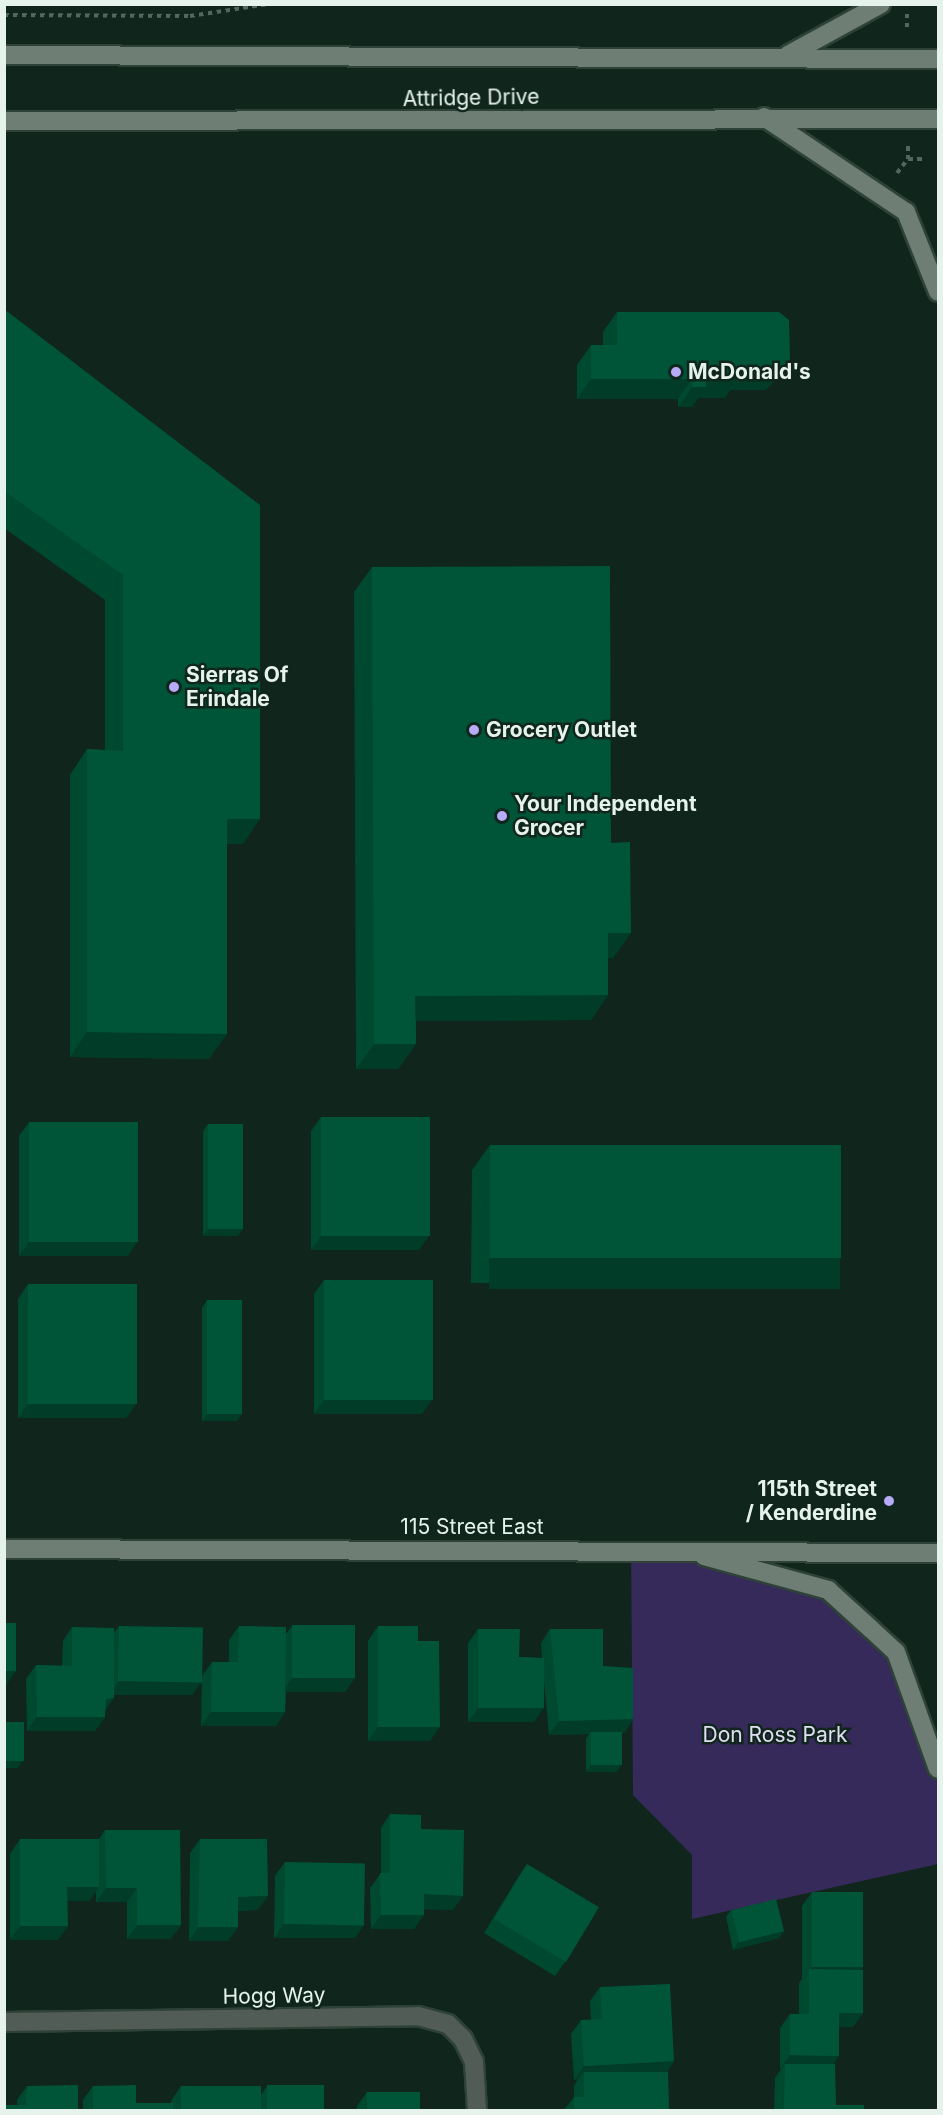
<!DOCTYPE html>
<html>
<head>
<meta charset="utf-8">
<style>
  body { margin:0 }
  #map { position:relative; width:943px; height:2115px; overflow:hidden; background:#10251b; font-family:Inter,sans-serif }
  div>[style] { position:absolute }
  [style*='--x'] { left:calc(var(--x)*1px); top:calc(var(--y)*1px); width:calc(var(--w)*1px); rotate:calc(var(--a)*1deg) }
  .green>* { inset:0; background:#352a5a }
  .path>* { height:4px; margin-top:-2px; transform-origin:0; background:repeating-linear-gradient(90deg,#54665d 0 4.5px,transparent 0 9px) }
  .roads { filter:drop-shadow(2px 0 #2e4238) drop-shadow(-2px 0 #2e4238) drop-shadow(0 2px #2e4238) drop-shadow(0 -2px #2e4238) }
  .street>* { height:18px; margin:-9px; padding:0 9px; transform-origin:9px; border-radius:9px; background:#525c56 }
  .secondary>* { height:18px; margin:-9px; padding:0 9px; transform-origin:9px; border-radius:9px; background:#6e7e75 }
  .wall>* { inset:0; background:#004931 }
  .shaded-wall>* { inset:0; background:#003c28; transform-origin:0 0 }
  .building>* { inset:0; background:#005539; transform-origin:0 0 }
  .dots>* { width:16px; height:16px; translate:-50% -50%; box-sizing:border-box; border:3px solid #10251b; border-radius:50% }
  span { translate:-50% -50%; white-space:nowrap; text-align:center; line-height:1.15; -webkit-text-stroke:5px #10251b; paint-order:stroke }
  .street-label { font-size:21px; color:#e6f3ed }
  .poi-label { font-size:21px; color:#e6f3ed; font-weight:700 }
  .left { translate:0 -50%; text-align:left }
  .right { translate:-100% -50%; text-align:right }
  .park-label { font-size:21px; color:#e0def2 }
  .frame { position:absolute; inset:0; border:6px solid #e6f3ed; pointer-events:none }
</style>
</head>
<body>
<div id="map">
  <div class="green">
    <div style="clip-path:polygon(631px 1549px,676px 1549px,828px 1590px,896px 1652px,938px 1769px,938px 1864px,692px 1919px,692px 1855px,633px 1795px)"></div>
  </div>
  <div class="path">
    <div style="--x:907;--y:14;--w:17;--a:90"></div>
    <div style="--x:4;--y:15;--w:186;--a:0.3"></div>
    <div style="--x:190;--y:16;--w:79;--a:-8.7"></div>
    <div style="--x:908;--y:146;--w:13;--a:90"></div>
    <div style="--x:908;--y:159;--w:16;--a:0"></div>
    <div style="--x:897;--y:173;--w:18;--a:-52"></div>
  </div>
  <div class="roads">
    <div class="street">
      <div style="--x:4;--y:2022;--w:414;--a:-0.8"></div>
      <div style="--x:418;--y:2016;--w:31;--a:15"></div>
      <div style="--x:448;--y:2024;--w:21;--a:45"></div>
      <div style="--x:463;--y:2039;--w:25;--a:64"></div>
      <div style="--x:474;--y:2062;--w:48;--a:86.4"></div>
    </div>
    <div class="secondary">
      <div style="--x:4;--y:55;--w:934;--a:0.25"></div>
      <div style="--x:788;--y:55;--w:106;--a:-28.7"></div>
      <div style="--x:764;--y:117;--w:171;--a:33.8"></div>
      <div style="--x:906;--y:212;--w:86;--a:68.2"></div>
      <div style="--x:4;--y:121;--w:934;--a:-0.12"></div>
      <div style="--x:4;--y:1549;--w:934;--a:0.25"></div>
      <div style="--x:704;--y:1556;--w:129;--a:15.3"></div>
      <div style="--x:828;--y:1590;--w:58;--a:42.2"></div>
      <div style="--x:871;--y:1629;--w:34;--a:43"></div>
      <div style="--x:896;--y:1652;--w:124;--a:70.3"></div>
    </div>
  </div>
  <div class="wall">
    <div style="clip-path:polygon(4px 309px,243px 844px,227px 844px,209px 1059px,70px 1057px,70px 775px,87px 749px,105px 750px,105px 600px,4px 528px)"></div>
    <div style="clip-path:polygon(617px 312px,776px 380px,765px 390px,730px 390px,725px 398px,698px 398px,692px 407px,678px 407px,678px 399px,577px 399px,577px 365px,591px 345px,603px 345px,603px 332px)"></div>
    <div style="clip-path:polygon(372px 567px,611px 843px,631px 933px,613px 958px,608px 958px,608px 995px,591px 1020px,416px 1021px,416px 1044px,398px 1069px,356px 1069px,354px 592px)"></div>
    <div style="clip-path:polygon(321px 1117px,419px 1250px,311px 1250px,311px 1131px)"></div>
    <div style="clip-path:polygon(29px 1122px,137px 1242px,128px 1256px,19px 1256px,19px 1136px)"></div>
    <div style="clip-path:polygon(208px 1124px,238px 1236px,203px 1236px,203px 1131px)"></div>
    <div style="clip-path:polygon(490px 1145px,823px 1285px,471px 1283px,472px 1170px)"></div>
    <div style="clip-path:polygon(324px 1280px,422px 1414px,314px 1414px,314px 1294px)"></div>
    <div style="clip-path:polygon(28px 1284px,136px 1404px,126px 1418px,18px 1418px,18px 1299px)"></div>
    <div style="clip-path:polygon(207px 1300px,237px 1421px,202px 1421px,202px 1308px)"></div>
    <div style="clip-path:polygon(119px 1626px,202px 1681px,192px 1695px,114px 1695px,105px 1711px,105px 1717px,95px 1731px,27px 1731px,26px 1679px,36px 1665px,62px 1666px,63px 1641px,72px 1627px,114px 1633px)"></div>
    <div style="clip-path:polygon(239px 1626px,286px 1634px,292px 1626px,355px 1678px,345px 1692px,286px 1692px,285px 1712px,276px 1726px,201px 1726px,202px 1676px,212px 1662px,229px 1662px,229px 1640px)"></div>
    <div style="clip-path:polygon(378px 1626px,418px 1641px,430px 1741px,368px 1741px,368px 1641px)"></div>
    <div style="clip-path:polygon(478px 1629px,519px 1657px,542px 1658px,541px 1643px,550px 1629px,603px 1666px,633px 1719px,624px 1733px,622px 1733px,621px 1765px,616px 1772px,586px 1772px,586px 1739px,589px 1734px,549px 1735px,544px 1681px,534px 1722px,468px 1722px,468px 1643px)"></div>
    <div style="clip-path:polygon(390px 1814px,453px 1910px,424px 1909px,414px 1929px,371px 1929px,370px 1888px,381px 1873px,381px 1828px)"></div>
    <div style="clip-path:polygon(105px 1830px,171px 1939px,127px 1939px,127px 1902px,96px 1902px,96px 1891px,89px 1901px,67px 1901px,58px 1940px,10px 1940px,10px 1854px,20px 1839px,99px 1839px)"></div>
    <div style="clip-path:polygon(200px 1839px,258px 1910px,238px 1911px,238px 1927px,228px 1941px,189px 1941px,190px 1853px)"></div>
    <div style="clip-path:polygon(285px 1862px,355px 1938px,274px 1938px,275px 1876px)"></div>
    <div style="clip-path:polygon(527px 1864px,565px 1962px,555px 1976px,484px 1933px,517px 1879px)"></div>
    <div style="clip-path:polygon(812px 1892px,863px 1967px,861px 1970px,863px 2013px,853px 2027px,839px 2027px,839px 2056px,833px 2064px,836px 2105px,864px 2110px,774px 2110px,775px 2078px,781px 2069px,780px 2069px,780px 2028px,790px 2014px,799px 2014px,799px 1983px,802px 1979px,802px 1906px)"></div>
    <div style="clip-path:polygon(731px 1910px,784px 1931px,779px 1938px,733px 1950px,726px 1917px)"></div>
    <div style="clip-path:polygon(600px 1987px,674px 2061px,667px 2072px,669px 2110px,564px 2110px,574px 2097px,574px 2086px,578px 2079px,574px 2080px,571px 2034px,581px 2020px,591px 2020px,590px 2001px)"></div>
    <div style="clip-path:polygon(27px 2086px,78px 2110px,17px 2105px,17px 2100px)"></div>
    <div style="clip-path:polygon(93px 2086px,136px 2103px,171px 2103px,171px 2101px,181px 2086px,261px 2095px,267px 2086px,324px 2110px,83px 2110px,83px 2100px)"></div>
    <div style="clip-path:polygon(367px 2092px,420px 2110px,357px 2110px,357px 2106px)"></div>
  </div>
  <div class="shaded-wall">
    <div style="clip-path:polygon(790px 359px,776px 380px,765px 390px,730px 390px,725px 398px,698px 398px,692px 407px,678px 407px,692px 387px,706px 378px)"></div>
    <div style="clip-path:polygon(591px 379px,692px 379px,678px 399px,577px 399px)"></div>
    <div style="clip-path:polygon(227px 819px,260px 819px,243px 844px,209px 844px)"></div>
    <div style="clip-path:polygon(608px 933px,631px 933px,613px 958px,590px 958px)"></div>
    <div style="clip-path:polygon(608px 995px,591px 1020px,398px 1021px,415px 996px)"></div>
    <div style="clip-path:polygon(87px 1032px,227px 1034px,209px 1059px,70px 1057px)"></div>
    <div style="clip-path:polygon(374px 1044px,416px 1044px,398px 1069px,356px 1069px)"></div>
    <div style="clip-path:polygon(208px 1229px,243px 1229px,238px 1236px,203px 1236px)"></div>
    <div style="clip-path:polygon(321px 1236px,429px 1236px,419px 1250px,311px 1250px)"></div>
    <div style="clip-path:polygon(29px 1242px,137px 1242px,128px 1256px,19px 1256px)"></div>
    <div style="left:489px;top:1258px;width:351px;height:31px"></div>
    <div style="clip-path:polygon(324px 1400px,432px 1400px,422px 1414px,314px 1414px)"></div>
    <div style="clip-path:polygon(28px 1404px,136px 1404px,126px 1418px,18px 1418px)"></div>
    <div style="clip-path:polygon(207px 1414px,242px 1414px,237px 1421px,202px 1421px)"></div>
    <div style="clip-path:polygon(4px 1671px,16px 1671px,6px 1685px,4px 1685px)"></div>
    <div style="clip-path:polygon(292px 1678px,355px 1678px,345px 1692px,282px 1692px)"></div>
    <div style="clip-path:polygon(119px 1681px,202px 1681px,192px 1695px,109px 1695px)"></div>
    <div style="clip-path:polygon(114px 1698px,104px 1712px,106px 1699px)"></div>
    <div style="clip-path:polygon(478px 1708px,544px 1708px,534px 1722px,468px 1722px)"></div>
    <div style="clip-path:polygon(211px 1712px,285px 1712px,276px 1726px,201px 1726px)"></div>
    <div style="clip-path:polygon(37px 1717px,105px 1717px,95px 1731px,27px 1731px)"></div>
    <div style="clip-path:polygon(633px 1719px,624px 1733px,591px 1734px,591px 1732px,589px 1734px,549px 1735px,559px 1721px)"></div>
    <div style="clip-path:polygon(378px 1727px,440px 1727px,430px 1741px,368px 1741px)"></div>
    <div style="clip-path:polygon(23px 1760px,18px 1768px,4px 1768px,4px 1761px)"></div>
    <div style="clip-path:polygon(591px 1765px,621px 1765px,616px 1772px,586px 1772px)"></div>
    <div style="clip-path:polygon(67px 1887px,99px 1887px,89px 1901px,57px 1901px)"></div>
    <div style="clip-path:polygon(106px 1888px,137px 1888px,127px 1902px,96px 1902px)"></div>
    <div style="clip-path:polygon(424px 1894px,463px 1896px,453px 1910px,414px 1908px)"></div>
    <div style="clip-path:polygon(268px 1896px,258px 1910px,228px 1911px,238px 1897px)"></div>
    <div style="clip-path:polygon(381px 1915px,424px 1915px,414px 1929px,371px 1929px)"></div>
    <div style="clip-path:polygon(284px 1924px,365px 1924px,355px 1938px,274px 1938px)"></div>
    <div style="clip-path:polygon(137px 1925px,181px 1925px,171px 1939px,127px 1939px)"></div>
    <div style="clip-path:polygon(20px 1926px,68px 1926px,58px 1940px,10px 1940px)"></div>
    <div style="clip-path:polygon(198px 1927px,238px 1927px,228px 1941px,189px 1941px)"></div>
    <div style="clip-path:polygon(784px 1931px,779px 1938px,733px 1950px,738px 1942px)"></div>
    <div style="clip-path:polygon(812px 1967px,863px 1967px,853px 1981px,809px 1971px)"></div>
    <div style="clip-path:polygon(839px 2013px,863px 2013px,853px 2027px,829px 2027px)"></div>
    <div style="clip-path:polygon(790px 2055px,839px 2056px,829px 2070px,785px 2064px,781px 2069px,780px 2069px)"></div>
    <div style="clip-path:polygon(674px 2061px,664px 2076px,584px 2072px,578px 2079px,574px 2080px,584px 2066px)"></div>
    <div style="left:784px;top:2109px;width:21px;height:1px"></div>
  </div>
  <div class="building">
    <div style="clip-path:polygon(4px 309px,260px 505px,260px 819px,227px 819px,227px 1034px,87px 1032px,87px 749px,123px 751px,123px 575px,4px 491px)"></div>
    <div style="clip-path:polygon(617px 312px,779px 312px,789px 320px,790px 359px,779px 370px,739px 370px,739px 378px,706px 378px,706px 387px,692px 387px,692px 379px,591px 379px,591px 345px,617px 345px)"></div>
    <div style="clip-path:polygon(610px 566px,611px 843px,630px 842px,631px 933px,608px 933px,608px 995px,415px 996px,416px 1044px,374px 1044px,372px 567px)"></div>
    <div style="left:321px;top:1117px;width:109px;height:119px"></div>
    <div style="left:29px;top:1122px;width:109px;height:120px"></div>
    <div style="left:208px;top:1124px;width:35px;height:105px"></div>
    <div style="left:490px;top:1145px;width:351px;height:113px"></div>
    <div style="left:324px;top:1280px;width:109px;height:120px"></div>
    <div style="left:28px;top:1284px;width:109px;height:120px"></div>
    <div style="left:207px;top:1300px;width:35px;height:114px"></div>
    <div style="left:4px;top:1623px;width:12px;height:48px"></div>
    <div style="left:355px;top:1625px;width:53px;height:63px;rotate:90deg"></div>
    <div style="left:119px;top:1626px;width:84px;height:55px;rotate:1deg"></div>
    <div style="clip-path:polygon(239px 1626px,286px 1627px,285px 1712px,211px 1712px,212px 1662px,238px 1662px)"></div>
    <div style="clip-path:polygon(378px 1626px,418px 1626px,418px 1641px,439px 1641px,440px 1727px,378px 1727px)"></div>
    <div style="clip-path:polygon(72px 1627px,114px 1628px,114px 1698px,106px 1699px,105px 1717px,37px 1717px,36px 1665px,72px 1666px)"></div>
    <div style="clip-path:polygon(478px 1629px,520px 1629px,519px 1657px,544px 1658px,544px 1708px,478px 1708px)"></div>
    <div style="clip-path:polygon(550px 1629px,603px 1629px,603px 1666px,633px 1668px,633px 1719px,559px 1721px)"></div>
    <div style="left:4px;top:1722px;width:20px;height:39px"></div>
    <div style="left:591px;top:1732px;width:31px;height:33px"></div>
    <div style="clip-path:polygon(390px 1814px,421px 1815px,421px 1829px,464px 1830px,463px 1896px,424px 1894px,424px 1915px,381px 1915px,380px 1873px,390px 1873px)"></div>
    <div style="clip-path:polygon(105px 1830px,180px 1830px,181px 1925px,137px 1925px,137px 1888px,106px 1888px)"></div>
    <div style="clip-path:polygon(4px 1838px,6px 1838px,5px 1892px,4px 1892px)"></div>
    <div style="clip-path:polygon(20px 1839px,99px 1839px,99px 1887px,67px 1887px,68px 1926px,20px 1926px)"></div>
    <div style="clip-path:polygon(200px 1839px,267px 1839px,268px 1896px,238px 1897px,238px 1927px,198px 1927px)"></div>
    <div style="left:285px;top:1862px;width:80px;height:62px;rotate:1deg"></div>
    <div style="left:527px;top:1864px;width:84px;height:64px;rotate:31deg"></div>
    <div style="left:812px;top:1892px;width:51px;height:75px"></div>
    <div style="left:776px;top:1899px;width:33px;height:46px;rotate:76deg"></div>
    <div style="clip-path:polygon(809px 1969px,863px 1970px,863px 2013px,839px 2013px,839px 2056px,790px 2055px,790px 2014px,809px 2014px)"></div>
    <div style="clip-path:polygon(670px 1984px,674px 2061px,584px 2066px,581px 2020px,602px 2019px,600px 1987px)"></div>
    <div style="clip-path:polygon(785px 2064px,835px 2064px,836px 2105px,864px 2105px,864px 2110px,805px 2110px,805px 2109px,784px 2109px)"></div>
    <div style="clip-path:polygon(584px 2072px,668px 2072px,669px 2110px,574px 2110px,574px 2097px,584px 2097px)"></div>
    <div style="clip-path:polygon(78px 2085px,78px 2110px,4px 2110px,4px 2105px,26px 2105px,27px 2086px)"></div>
    <div style="clip-path:polygon(136px 2085px,136px 2103px,173px 2103px,173px 2110px,93px 2110px,93px 2086px)"></div>
    <div style="left:324px;top:2085px;width:25px;height:57px;rotate:90deg"></div>
    <div style="left:181px;top:2086px;width:80px;height:24px"></div>
    <div style="left:367px;top:2092px;width:53px;height:18px"></div>
  </div>
  <div class="dots">
    <div style="left:676px;top:372px;background:#b7abf7"></div>
    <div style="left:174px;top:687px;background:#b7abf7"></div>
    <div style="left:474px;top:730px;background:#b7abf7"></div>
    <div style="left:502px;top:816px;background:#b7abf7"></div>
    <div style="left:889px;top:1501px;background:#b7abf7"></div>
  </div>
  <div class="street-label">
    <span style="left:471px;top:98px;rotate:-1deg">Attridge Drive</span>
    <span style="left:472px;top:1527px">115 Street East</span>
    <span style="left:274px;top:1996px;rotate:-1deg">Hogg Way</span>
  </div>
  <div class="poi-label">
    <span class="left" style="left:688px;top:372px">McDonald's</span>
    <span class="left" style="left:186px;top:687px">Sierras Of<br>Erindale</span>
    <span class="left" style="left:486px;top:730px">Grocery Outlet</span>
    <span class="left" style="left:514px;top:816px">Your Independent<br>Grocer</span>
    <span class="right" style="left:877px;top:1501px">115th Street<br>/ Kenderdine</span>
  </div>
  <div class="park-label">
    <span style="left:775px;top:1735px">Don Ross Park</span>
  </div>
  <div class="frame"></div>
</div>
</body>
</html>
